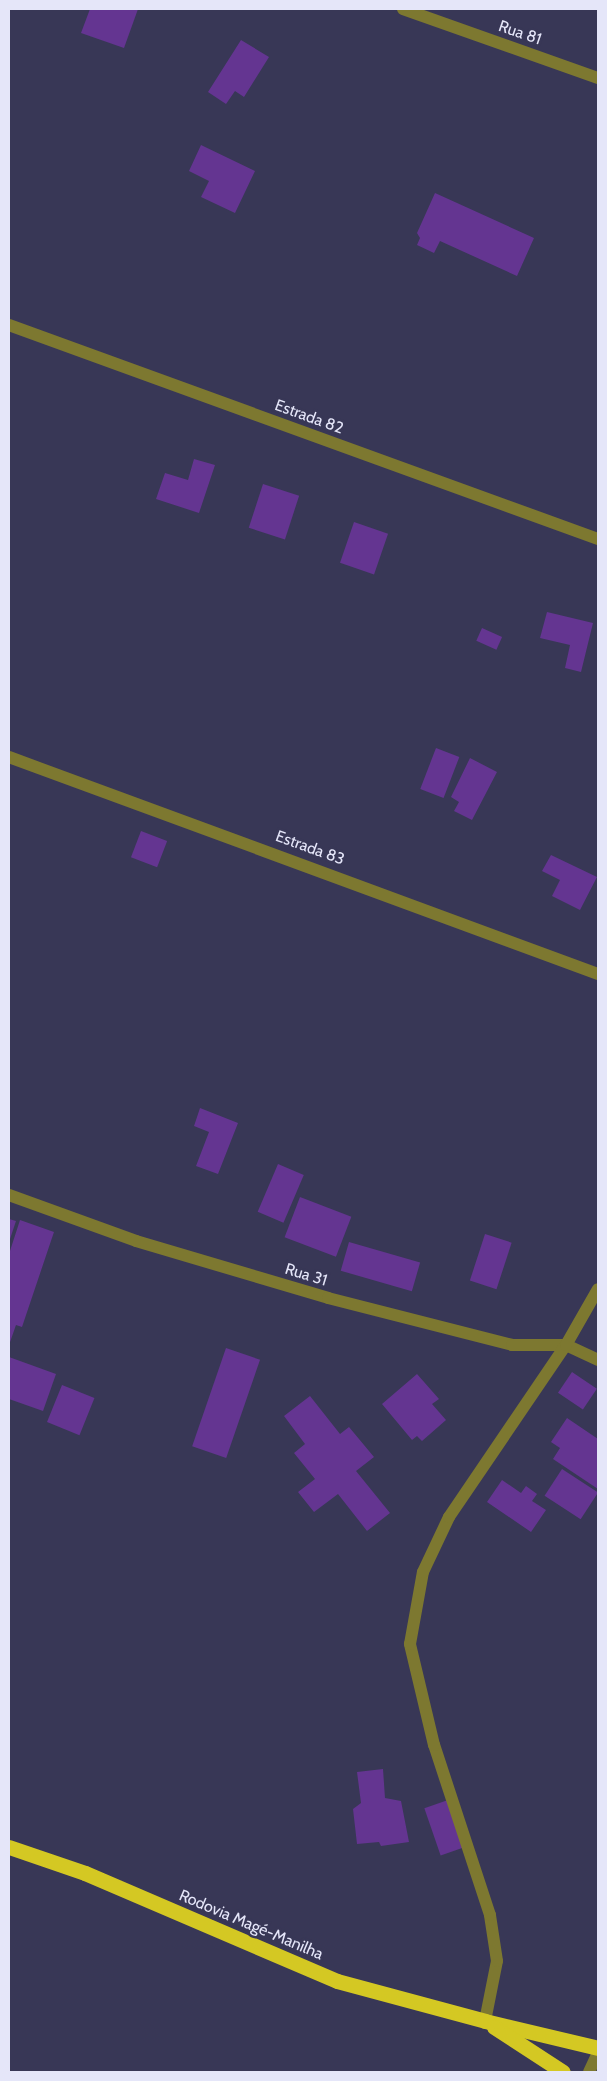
<!DOCTYPE html>
<html>
<head>
<meta charset="utf-8">
<style>
  body { margin:0 }
  #map { position:relative; width:607px; height:2081px; overflow:hidden; background:#383756; font-family:Cabin,sans-serif }
  div>[style] { position:absolute }
  [style*='--x'] { left:calc(var(--x)*1px); top:calc(var(--y)*1px); width:calc(var(--w)*1px); rotate:calc(var(--a)*1deg) }
  .building>* { inset:0; background:#643591; transform-origin:0 0 }
  .minor>* { height:12px; margin:-6px; padding:0 6px; transform-origin:6px; border-radius:6px; background:#7d7830 }
  .highway>* { height:15px; margin:-7.5px; padding:0 7.5px; transform-origin:7.5px; border-radius:7.5px; background:#d4c823 }
  span { translate:-50% -50%; white-space:nowrap; text-align:center; line-height:1.15; -webkit-text-stroke:5px #383756; paint-order:stroke }
  .street-label { font-size:16px; color:#e5e6f9 }
  .frame { position:absolute; inset:0; border:10px solid #e5e6f9; pointer-events:none }
</style>
</head>
<body>
<div id="map">
  <div class="building">
    <div style="clip-path:polygon(90px 9px,138px 9px,124px 48px,81px 33px)"></div>
    <div style="clip-path:polygon(241px 40px,269px 57px,244px 97px,235px 91px,226px 104px,208px 92px)"></div>
    <div style="clip-path:polygon(201px 145px,255px 171px,235px 213px,201px 197px,209px 181px,189px 171px)"></div>
    <div style="clip-path:polygon(435px 193px,534px 238px,517px 276px,440px 241px,434px 253px,417px 245px,420px 238px,417px 233px)"></div>
    <div style="clip-path:polygon(194px 459px,215px 465px,199px 513px,156px 499px,165px 473px,188px 480px)"></div>
    <div style="left:263px;top:484px;width:38px;height:46px;rotate:18deg"></div>
    <div style="left:354px;top:522px;width:36px;height:43px;rotate:19deg"></div>
    <div style="clip-path:polygon(547px 612px,593px 623px,581px 672px,565px 668px,570px 645px,540px 638px)"></div>
    <div style="left:482px;top:628px;width:22px;height:14px;rotate:24deg"></div>
    <div style="left:436px;top:748px;width:25px;height:44px;rotate:21deg"></div>
    <div style="clip-path:polygon(470px 758px,497px 772px,472px 820px,454px 811px,459px 802px,451px 797px)"></div>
    <div style="left:141px;top:831px;width:28px;height:28px;rotate:21deg"></div>
    <div style="clip-path:polygon(551px 855px,597px 877px,580px 910px,552px 896px,560px 880px,542px 871px)"></div>
    <div style="clip-path:polygon(200px 1108px,238px 1123px,218px 1174px,196px 1166px,209px 1132px,194px 1126px)"></div>
    <div style="left:278px;top:1164px;width:28px;height:52px;rotate:23deg"></div>
    <div style="left:300px;top:1197px;width:55px;height:43px;rotate:21deg"></div>
    <div style="clip-path:polygon(9px 1219px,16px 1221px,9px 1242px)"></div>
    <div style="clip-path:polygon(20px 1220px,54px 1232px,22px 1327px,16px 1325px,9px 1345px,9px 1254px)"></div>
    <div style="left:485px;top:1234px;width:28px;height:49px;rotate:18deg"></div>
    <div style="left:349px;top:1242px;width:74px;height:30px;rotate:16deg"></div>
    <div style="left:226px;top:1348px;width:36px;height:104px;rotate:19deg"></div>
    <div style="clip-path:polygon(9px 1357px,56px 1374px,43px 1411px,9px 1399px)"></div>
    <div style="left:572px;top:1372px;width:30px;height:25px;rotate:34deg"></div>
    <div style="clip-path:polygon(417px 1374px,439px 1399px,432px 1404px,446px 1420px,422px 1441px,417px 1436px,412px 1440px,382px 1404px)"></div>
    <div style="left:62px;top:1385px;width:35px;height:40px;rotate:22deg"></div>
    <div style="clip-path:polygon(310px 1396px,340px 1434px,349px 1427px,374px 1457px,356px 1471px,390px 1513px,367px 1531px,338px 1494px,314px 1512px,298px 1492px,315px 1479px,294px 1453px,305px 1444px,284px 1416px)"></div>
    <div style="clip-path:polygon(567px 1418px,598px 1439px,598px 1489px,553px 1459px,560px 1448px,551px 1442px)"></div>
    <div style="left:562px;top:1469px;width:43px;height:32px;rotate:33deg"></div>
    <div style="clip-path:polygon(502px 1480px,521px 1493px,526px 1486px,537px 1494px,532px 1501px,546px 1510px,531px 1532px,487px 1502px)"></div>
    <div style="clip-path:polygon(383px 1769px,385px 1798px,401px 1801px,409px 1842px,381px 1846px,379px 1842px,357px 1844px,353px 1809px,361px 1803px,357px 1772px)"></div>
    <div style="left:448px;top:1800px;width:50px;height:25px;rotate:71deg"></div>
  </div>
  <div class="minor">
    <div style="--x:403;--y:9;--w:207;--a:19.5"></div>
    <div style="--x:9;--y:325;--w:627;--a:19.97"></div>
    <div style="--x:9;--y:757;--w:628;--a:20.22"></div>
    <div style="--x:9;--y:1195;--w:135;--a:19.9"></div>
    <div style="--x:136;--y:1241;--w:200;--a:16.5"></div>
    <div style="--x:328;--y:1298;--w:190;--a:14.3"></div>
    <div style="--x:512;--y:1345;--w:54;--a:0"></div>
    <div style="--x:566;--y:1345;--w:35;--a:25"></div>
    <div style="--x:485;--y:2021;--w:61;--a:-78.7"></div>
    <div style="--x:497;--y:1961;--w:47;--a:-98.7"></div>
    <div style="--x:490;--y:1915;--w:179;--a:-108.2"></div>
    <div style="--x:434;--y:1745;--w:104;--a:-103.4"></div>
    <div style="--x:410;--y:1644;--w:73;--a:-79.8"></div>
    <div style="--x:423;--y:1572;--w:61;--a:-64.7"></div>
    <div style="--x:449;--y:1517;--w:208;--a:-55.8"></div>
    <div style="--x:566;--y:1345;--w:64;--a:-60.3"></div>
    <div style="--x:589;--y:2072;--w:21;--a:-65"></div>
  </div>
  <div class="highway">
    <div style="--x:9;--y:1847;--w:80;--a:18.9"></div>
    <div style="--x:85;--y:1873;--w:274;--a:23.2"></div>
    <div style="--x:337;--y:1981;--w:153;--a:15.1"></div>
    <div style="--x:485;--y:2021;--w:116;--a:13.4"></div>
    <div style="--x:494;--y:2027;--w:82;--a:33.1"></div>
  </div>
  <div class="street-label">
    <span style="left:520px;top:33px;rotate:19deg">Rua 81</span>
    <span style="left:309px;top:417px;rotate:20deg">Estrada 82</span>
    <span style="left:310px;top:848px;rotate:20deg">Estrada 83</span>
    <span style="left:306px;top:1275px;rotate:17deg">Rua 31</span>
    <span style="left:251px;top:1925px;rotate:23deg">Rodovia Magé-Manilha</span>
  </div>
  <div class="frame"></div>
</div>
</body>
</html>
